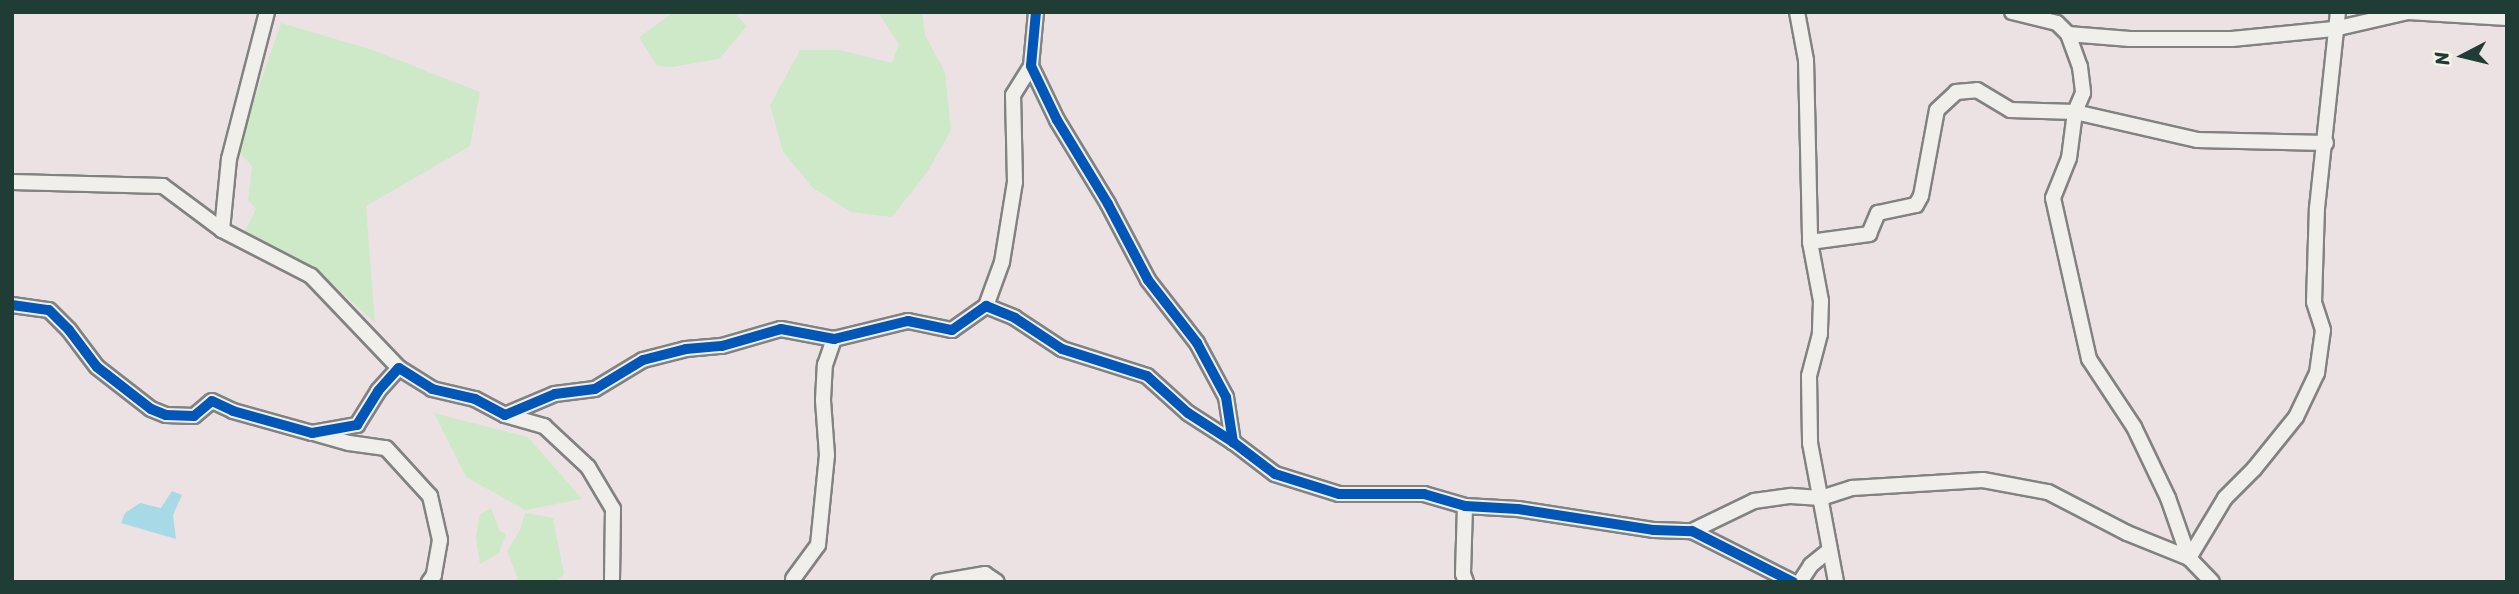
<!DOCTYPE html>
<html>
<head>
<meta charset="utf-8">
<style>
  body { margin:0 }
  #map { position:relative; width:2519px; height:594px; overflow:hidden; background:#ece2e4; font-family:Sriracha,sans-serif }
  div>[style] { position:absolute }
  [style*='--x'] { left:calc(var(--x)*1px); top:calc(var(--y)*1px); width:calc(var(--w)*1px); rotate:calc(var(--a)*1deg) }
  .green>* { inset:0; background:#cee9c8 }
  .water>* { inset:0; background:#a7dae6 }
  .roads { filter:drop-shadow(2px 0 #818281) drop-shadow(-2px 0 #818281) drop-shadow(0 2px #818281) drop-shadow(0 -2px #818281) }
  .minor>* { height:14px; margin:-7px; padding:0 7px; transform-origin:7px; border-radius:7px; background:#f1efec }
  .cycleway>* { height:10px; margin:-5px; padding:0 5px; transform-origin:5px; border-radius:5px; background:#0057b8 }
  span { translate:-50% -50%; white-space:nowrap; text-align:center; line-height:1.15; -webkit-text-stroke:7px #f7f3e8; paint-order:stroke }
  .frame { position:absolute; inset:0; border:14px solid #1f3d34; pointer-events:none }
  .north { position:absolute; left:2428px; top:21px; width:70px; height:70px; -webkit-text-stroke:5px #f7f3e8; paint-order:stroke; rotate:263deg; font-size:19px; font-weight:700; line-height:28px; text-align:center; color:#1f3d34 }
  .north::after { content:''; display:block; margin:auto; width:24px; height:32px; background:#1f3d34; clip-path:polygon(50% 0,100% 100%,50% 72%,0 100%) }
</style>
</head>
<body>
<div id="map">
  <div class="green">
    <div style="clip-path:polygon(674px 12px,734px 12px,747px 26px,719px 59px,672px 67px,657px 66px,639px 37px)"></div>
    <div style="clip-path:polygon(878px 12px,922px 12px,925px 35px,945px 72px,951px 130px,928px 171px,892px 217px,851px 212px,813px 188px,783px 152px,770px 105px,800px 50px,840px 50px,892px 63px,899px 44px)"></div>
    <div style="clip-path:polygon(281px 23px,373px 50px,480px 92px,470px 146px,366px 206px,375px 323px,315px 268px,242px 237px,256px 209px,248px 200px,252px 166px,237px 150px)"></div>
    <div style="clip-path:polygon(434px 413px,528px 437px,582px 499px,525px 510px,466px 477px)"></div>
    <div style="clip-path:polygon(491px 508px,500px 531px,506px 534px,499px 553px,480px 564px,476px 538px,480px 514px)"></div>
    <div style="clip-path:polygon(525px 513px,553px 518px,564px 574px,555px 582px,519px 582px,507px 551px,520px 530px)"></div>
  </div>
  <div class="water">
    <div style="clip-path:polygon(172px 491px,182px 495px,173px 515px,176px 539px,121px 523px,125px 513px,140px 503px,161px 508px)"></div>
  </div>
  <div class="roads">
    <div class="minor">
      <div style="--x:1036;--y:12;--w:54;--a:95.3"></div>
      <div style="--x:1031;--y:66;--w:60;--a:64.3"></div>
      <div style="--x:1057;--y:120;--w:98;--a:58.7"></div>
      <div style="--x:1108;--y:204;--w:86;--a:62.2"></div>
      <div style="--x:1148;--y:280;--w:80;--a:52.1"></div>
      <div style="--x:1197;--y:343;--w:61;--a:61.8"></div>
      <div style="--x:1226;--y:397;--w:46;--a:81.2"></div>
      <div style="--x:1233;--y:442;--w:53;--a:37.3"></div>
      <div style="--x:1275;--y:474;--w:67;--a:17.4"></div>
      <div style="--x:1339;--y:494;--w:85;--a:0"></div>
      <div style="--x:1424;--y:494;--w:43;--a:16.3"></div>
      <div style="--x:1465;--y:506;--w:53;--a:3.2"></div>
      <div style="--x:1518;--y:509;--w:138;--a:8.8"></div>
      <div style="--x:1654;--y:530;--w:38;--a:2"></div>
      <div style="--x:1692;--y:531;--w:113;--a:26.8"></div>
      <div style="--x:1797;--y:12;--w:49;--a:79.4"></div>
      <div style="--x:1806;--y:60;--w:182;--a:88.7"></div>
      <div style="--x:1810;--y:242;--w:60;--a:79.4"></div>
      <div style="--x:1821;--y:301;--w:33;--a:92"></div>
      <div style="--x:1820;--y:334;--w:43;--a:104.7"></div>
      <div style="--x:1809;--y:376;--w:67;--a:89.1"></div>
      <div style="--x:1810;--y:443;--w:141;--a:79.4"></div>
      <div style="--x:2012;--y:12;--w:46;--a:13.7"></div>
      <div style="--x:2057;--y:23;--w:16;--a:45"></div>
      <div style="--x:2068;--y:34;--w:62;--a:4.6"></div>
      <div style="--x:2130;--y:39;--w:102;--a:0"></div>
      <div style="--x:2232;--y:39;--w:102;--a:-5.6"></div>
      <div style="--x:2334;--y:29;--w:76;--a:-12.9"></div>
      <div style="--x:2408;--y:12;--w:99;--a:3.5"></div>
      <div style="--x:2068;--y:34;--w:35;--a:70"></div>
      <div style="--x:2080;--y:67;--w:26;--a:83"></div>
      <div style="--x:2083;--y:93;--w:21;--a:113"></div>
      <div style="--x:2075;--y:112;--w:46;--a:97.4"></div>
      <div style="--x:2069;--y:158;--w:43;--a:111.8"></div>
      <div style="--x:2053;--y:198;--w:165;--a:77.4"></div>
      <div style="--x:2089;--y:359;--w:82;--a:56.5"></div>
      <div style="--x:2134;--y:427;--w:79;--a:64.4"></div>
      <div style="--x:2168;--y:498;--w:64;--a:70.7"></div>
      <div style="--x:12;--y:182;--w:151;--a:1.5"></div>
      <div style="--x:163;--y:186;--w:74;--a:36.7"></div>
      <div style="--x:222;--y:230;--w:100;--a:27.3"></div>
      <div style="--x:311;--y:276;--w:127;--a:46.3"></div>
      <div style="--x:222;--y:230;--w:71;--a:-84.4"></div>
      <div style="--x:229;--y:159;--w:152;--a:-75.5"></div>
      <div style="--x:1810;--y:242;--w:60;--a:-7.7"></div>
      <div style="--x:1869;--y:234;--w:23;--a:-67"></div>
      <div style="--x:1878;--y:213;--w:39;--a:-12"></div>
      <div style="--x:1916;--y:205;--w:10;--a:-61"></div>
      <div style="--x:1921;--y:196;--w:87;--a:-79.5"></div>
      <div style="--x:1937;--y:110;--w:26;--a:-43"></div>
      <div style="--x:1956;--y:92;--w:21;--a:-5"></div>
      <div style="--x:1977;--y:90;--w:39;--a:31"></div>
      <div style="--x:2010;--y:110;--w:65;--a:1.8"></div>
      <div style="--x:2075;--y:112;--w:125;--a:12.9"></div>
      <div style="--x:2197;--y:140;--w:129;--a:1.3"></div>
      <div style="--x:12;--y:305;--w:37;--a:8"></div>
      <div style="--x:49;--y:310;--w:28;--a:45"></div>
      <div style="--x:69;--y:330;--w:46;--a:52.9"></div>
      <div style="--x:97;--y:367;--w:68;--a:37.9"></div>
      <div style="--x:151;--y:409;--w:16;--a:22"></div>
      <div style="--x:166;--y:415;--w:28;--a:2"></div>
      <div style="--x:194;--y:416;--w:23;--a:-40"></div>
      <div style="--x:212;--y:401;--w:23;--a:25"></div>
      <div style="--x:233;--y:411;--w:82;--a:15.6"></div>
      <div style="--x:312;--y:433;--w:46;--a:-10.1"></div>
      <div style="--x:357;--y:425;--w:40;--a:-58"></div>
      <div style="--x:378;--y:391;--w:31;--a:-48"></div>
      <div style="--x:399;--y:368;--w:39;--a:32"></div>
      <div style="--x:432;--y:389;--w:44;--a:13.1"></div>
      <div style="--x:475;--y:399;--w:34;--a:28"></div>
      <div style="--x:505;--y:415;--w:54;--a:-22.8"></div>
      <div style="--x:555;--y:394;--w:40;--a:-7.1"></div>
      <div style="--x:595;--y:389;--w:56;--a:-31.1"></div>
      <div style="--x:643;--y:360;--w:44;--a:-14.3"></div>
      <div style="--x:686;--y:349;--w:36;--a:-5"></div>
      <div style="--x:722;--y:346;--w:61;--a:-16.1"></div>
      <div style="--x:781;--y:329;--w:54;--a:10.7"></div>
      <div style="--x:834;--y:339;--w:76;--a:-13.7"></div>
      <div style="--x:908;--y:321;--w:45;--a:11.6"></div>
      <div style="--x:952;--y:330;--w:42;--a:-35.2"></div>
      <div style="--x:986;--y:306;--w:31;--a:22"></div>
      <div style="--x:1015;--y:318;--w:56;--a:33.4"></div>
      <div style="--x:1062;--y:349;--w:89;--a:17.6"></div>
      <div style="--x:1147;--y:376;--w:55;--a:42.1"></div>
      <div style="--x:1188;--y:413;--w:54;--a:32.8"></div>
      <div style="--x:986;--y:306;--w:47;--a:-70"></div>
      <div style="--x:1002;--y:262;--w:81;--a:-80.8"></div>
      <div style="--x:1015;--y:182;--w:87;--a:-91.3"></div>
      <div style="--x:1013;--y:95;--w:34;--a:-58"></div>
      <div style="--x:505;--y:415;--w:41;--a:15.8"></div>
      <div style="--x:544;--y:426;--w:60;--a:43"></div>
      <div style="--x:588;--y:467;--w:49;--a:59.2"></div>
      <div style="--x:613;--y:509;--w:73;--a:90.8"></div>
      <div style="--x:317;--y:434;--w:33;--a:16"></div>
      <div style="--x:349;--y:443;--w:37;--a:8"></div>
      <div style="--x:386;--y:448;--w:65;--a:47.5"></div>
      <div style="--x:430;--y:496;--w:45;--a:77.2"></div>
      <div style="--x:440;--y:540;--w:36;--a:100"></div>
      <div style="--x:434;--y:575;--w:9;--a:126"></div>
      <div style="--x:1465;--y:506;--w:68;--a:91.7"></div>
      <div style="--x:1463;--y:574;--w:9;--a:69"></div>
      <div style="--x:1692;--y:531;--w:69;--a:-25.8"></div>
      <div style="--x:1754;--y:501;--w:37;--a:-8"></div>
      <div style="--x:1791;--y:496;--w:30;--a:4"></div>
      <div style="--x:1821;--y:498;--w:33;--a:-18"></div>
      <div style="--x:1852;--y:488;--w:131;--a:-3.5"></div>
      <div style="--x:1983;--y:480;--w:66;--a:10.5"></div>
      <div style="--x:2048;--y:492;--w:89;--a:27.4"></div>
      <div style="--x:2127;--y:533;--w:67;--a:22"></div>
      <div style="--x:2189;--y:558;--w:33;--a:46"></div>
      <div style="--x:2189;--y:558;--w:70;--a:-59"></div>
      <div style="--x:2225;--y:498;--w:41;--a:-45"></div>
      <div style="--x:2254;--y:469;--w:67;--a:-51.1"></div>
      <div style="--x:2296;--y:417;--w:49;--a:-64.5"></div>
      <div style="--x:2317;--y:373;--w:43;--a:-82.1"></div>
      <div style="--x:2323;--y:330;--w:29;--a:-108"></div>
      <div style="--x:2314;--y:302;--w:94;--a:-88.2"></div>
      <div style="--x:2317;--y:208;--w:197;--a:-83.9"></div>
      <div style="--x:793;--y:579;--w:42;--a:-53.7"></div>
      <div style="--x:818;--y:545;--w:90;--a:-84.3"></div>
      <div style="--x:827;--y:455;--w:55;--a:-94.2"></div>
      <div style="--x:823;--y:400;--w:35;--a:-87"></div>
      <div style="--x:825;--y:365;--w:28;--a:-71"></div>
      <div style="--x:939;--y:582;--w:47;--a:-9.9"></div>
      <div style="--x:985;--y:574;--w:14;--a:34"></div>
      <div style="--x:1800;--y:582;--w:20;--a:-57"></div>
      <div style="--x:1811;--y:565;--w:22;--a:-39"></div>
    </div>
  </div>
  <div class="cycleway">
    <div style="--x:1036;--y:12;--w:54;--a:95.3"></div>
    <div style="--x:1031;--y:66;--w:60;--a:64.3"></div>
    <div style="--x:1057;--y:120;--w:98;--a:58.7"></div>
    <div style="--x:1108;--y:204;--w:86;--a:62.2"></div>
    <div style="--x:1148;--y:280;--w:80;--a:52.1"></div>
    <div style="--x:1197;--y:343;--w:61;--a:61.8"></div>
    <div style="--x:1226;--y:397;--w:46;--a:81.2"></div>
    <div style="--x:1233;--y:442;--w:53;--a:37.3"></div>
    <div style="--x:1275;--y:474;--w:67;--a:17.4"></div>
    <div style="--x:1339;--y:494;--w:85;--a:0"></div>
    <div style="--x:1424;--y:494;--w:43;--a:16.3"></div>
    <div style="--x:1465;--y:506;--w:53;--a:3.2"></div>
    <div style="--x:1518;--y:509;--w:138;--a:8.8"></div>
    <div style="--x:1654;--y:530;--w:38;--a:2"></div>
    <div style="--x:1692;--y:531;--w:113;--a:26.8"></div>
    <div style="--x:12;--y:305;--w:37;--a:8"></div>
    <div style="--x:49;--y:310;--w:28;--a:45"></div>
    <div style="--x:69;--y:330;--w:46;--a:52.9"></div>
    <div style="--x:97;--y:367;--w:68;--a:37.9"></div>
    <div style="--x:151;--y:409;--w:16;--a:22"></div>
    <div style="--x:166;--y:415;--w:28;--a:2"></div>
    <div style="--x:194;--y:416;--w:23;--a:-40"></div>
    <div style="--x:212;--y:401;--w:23;--a:25"></div>
    <div style="--x:233;--y:411;--w:82;--a:15.6"></div>
    <div style="--x:312;--y:433;--w:46;--a:-10.1"></div>
    <div style="--x:357;--y:425;--w:40;--a:-58"></div>
    <div style="--x:378;--y:391;--w:31;--a:-48"></div>
    <div style="--x:399;--y:368;--w:39;--a:32"></div>
    <div style="--x:432;--y:389;--w:44;--a:13.1"></div>
    <div style="--x:475;--y:399;--w:34;--a:28"></div>
    <div style="--x:505;--y:415;--w:54;--a:-22.8"></div>
    <div style="--x:555;--y:394;--w:40;--a:-7.1"></div>
    <div style="--x:595;--y:389;--w:56;--a:-31.1"></div>
    <div style="--x:643;--y:360;--w:44;--a:-14.3"></div>
    <div style="--x:686;--y:349;--w:36;--a:-5"></div>
    <div style="--x:722;--y:346;--w:61;--a:-16.1"></div>
    <div style="--x:781;--y:329;--w:54;--a:10.7"></div>
    <div style="--x:834;--y:339;--w:76;--a:-13.7"></div>
    <div style="--x:908;--y:321;--w:45;--a:11.6"></div>
    <div style="--x:952;--y:330;--w:42;--a:-35.2"></div>
    <div style="--x:986;--y:306;--w:31;--a:22"></div>
    <div style="--x:1015;--y:318;--w:56;--a:33.4"></div>
    <div style="--x:1062;--y:349;--w:89;--a:17.6"></div>
    <div style="--x:1147;--y:376;--w:55;--a:42.1"></div>
    <div style="--x:1188;--y:413;--w:54;--a:32.8"></div>
  </div>
  <div class="frame"></div>
  <div class="north">N</div>
</div>
</body>
</html>
